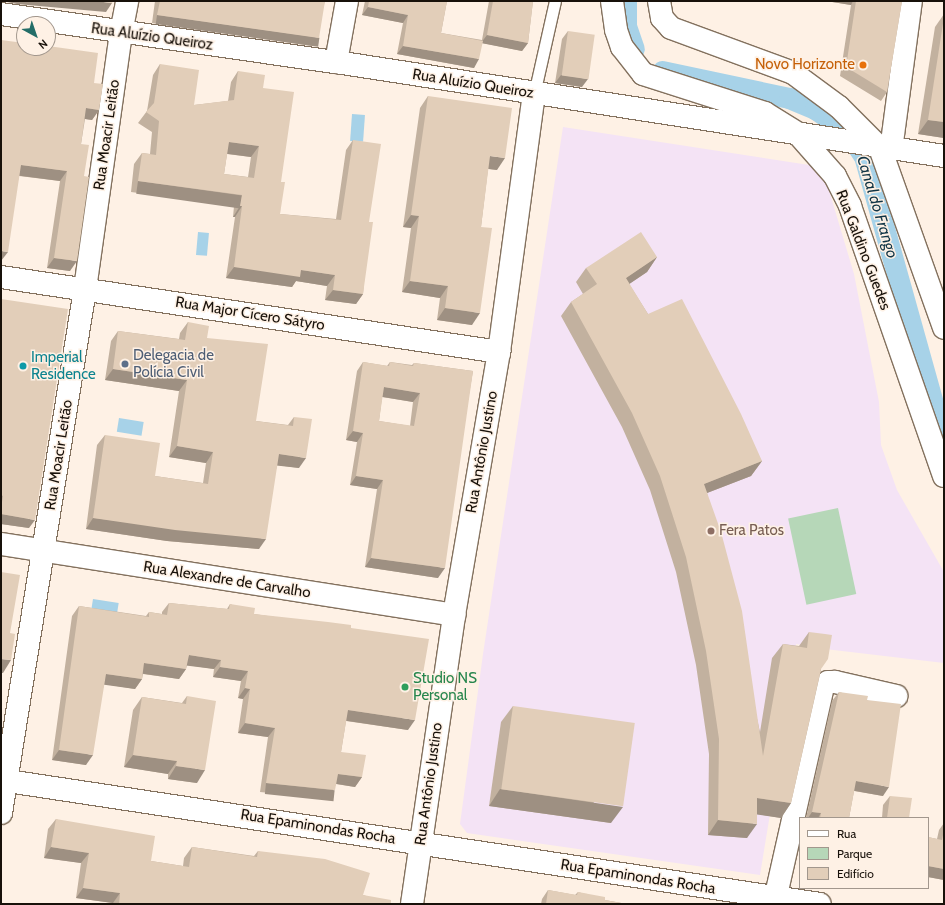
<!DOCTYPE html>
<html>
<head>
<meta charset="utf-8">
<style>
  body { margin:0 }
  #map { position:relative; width:945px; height:905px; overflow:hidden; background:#fef1e5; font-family:Cabin,sans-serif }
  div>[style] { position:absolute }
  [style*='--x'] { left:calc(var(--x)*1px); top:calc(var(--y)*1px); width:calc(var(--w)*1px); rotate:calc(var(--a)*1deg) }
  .education>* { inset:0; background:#f4e3f5 }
  .green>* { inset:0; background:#b6d7b8; transform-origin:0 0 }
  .water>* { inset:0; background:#a7d2e8; transform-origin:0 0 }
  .canal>* { height:21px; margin:-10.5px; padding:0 10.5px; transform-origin:10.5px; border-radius:10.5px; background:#a7d2e8 }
  .roads { filter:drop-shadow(1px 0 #83715e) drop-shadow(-1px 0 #83715e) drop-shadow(0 1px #83715e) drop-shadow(0 -1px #83715e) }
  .service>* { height:11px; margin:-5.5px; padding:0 5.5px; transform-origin:5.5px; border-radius:5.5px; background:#fff }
  .minor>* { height:22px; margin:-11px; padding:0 11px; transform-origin:11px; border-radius:11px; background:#fff }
  .tertiary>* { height:22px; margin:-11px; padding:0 11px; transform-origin:11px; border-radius:11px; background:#fff }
  .secondary>* { height:22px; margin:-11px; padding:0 11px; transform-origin:11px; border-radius:11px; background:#fff }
  .wall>* { inset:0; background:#c2b19f }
  .shaded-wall>* { inset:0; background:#9e9082; transform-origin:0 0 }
  .building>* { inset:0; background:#e2ceb9; transform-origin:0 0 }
  .dots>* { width:11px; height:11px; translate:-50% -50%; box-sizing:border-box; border:2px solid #fef1e5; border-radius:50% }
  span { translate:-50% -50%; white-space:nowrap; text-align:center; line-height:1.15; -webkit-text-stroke:3px #fef1e5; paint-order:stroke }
  .street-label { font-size:15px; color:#18110a }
  .food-label { font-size:15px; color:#c56008 }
  .right { translate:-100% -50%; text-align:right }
  .service-label { font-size:15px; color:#4e5e75 }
  .left { translate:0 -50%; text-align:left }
  .culture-label { font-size:15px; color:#0d838f }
  .education-label { font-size:15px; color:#785e54 }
  .leisure-label { font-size:15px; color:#27864d }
  .water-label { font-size:16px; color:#103546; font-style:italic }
  .frame { position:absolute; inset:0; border:2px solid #18110a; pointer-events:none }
  .legend { position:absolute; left:799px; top:817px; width:130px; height:72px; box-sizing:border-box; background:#fef1e5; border:1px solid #a2978d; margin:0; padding:5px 7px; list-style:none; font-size:12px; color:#18110a }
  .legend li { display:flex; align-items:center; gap:8px; height:20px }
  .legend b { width:20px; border:1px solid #a2978d }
  .north { position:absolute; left:16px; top:16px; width:40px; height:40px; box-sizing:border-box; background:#fef1e5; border:1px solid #a2978d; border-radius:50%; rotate:140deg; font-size:11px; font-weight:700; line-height:16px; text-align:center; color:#18110a }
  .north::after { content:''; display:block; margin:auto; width:14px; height:18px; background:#236d67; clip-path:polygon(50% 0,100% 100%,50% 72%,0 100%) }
</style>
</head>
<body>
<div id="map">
  <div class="education">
    <div style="clip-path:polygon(563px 127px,822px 167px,854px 274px,879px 402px,881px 445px,897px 490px,944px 572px,944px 663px,825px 649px,796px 644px,795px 662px,760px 875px,467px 833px,460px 824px,483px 654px)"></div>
  </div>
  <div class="green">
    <div style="left:838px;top:508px;width:88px;height:51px;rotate:78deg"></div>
  </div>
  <div class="water">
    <div style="left:352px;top:114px;width:13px;height:27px;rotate:4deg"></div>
    <div style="left:198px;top:232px;width:11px;height:23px;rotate:5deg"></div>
    <div style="left:119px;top:418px;width:25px;height:14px;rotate:9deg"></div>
    <div style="left:93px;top:599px;width:26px;height:15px;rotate:9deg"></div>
  </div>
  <div class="canal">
    <div style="--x:626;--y:1;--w:25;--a:90"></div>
    <div style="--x:626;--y:26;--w:24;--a:71"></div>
    <div style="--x:662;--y:71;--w:130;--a:12"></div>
    <div style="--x:789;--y:98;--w:28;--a:23"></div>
    <div style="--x:815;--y:109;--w:22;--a:34"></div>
    <div style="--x:833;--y:121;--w:24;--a:42"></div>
    <div style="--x:851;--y:137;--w:23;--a:56"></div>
    <div style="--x:864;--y:156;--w:297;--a:74.4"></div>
  </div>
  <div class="roads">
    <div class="service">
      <div style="--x:534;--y:94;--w:95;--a:-77.3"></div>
    </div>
    <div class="minor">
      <div style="--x:612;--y:1;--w:29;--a:82"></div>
      <div style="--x:616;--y:30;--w:18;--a:71"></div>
      <div style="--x:622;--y:47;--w:34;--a:52"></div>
      <div style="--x:643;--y:74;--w:128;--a:17.7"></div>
      <div style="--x:765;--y:113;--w:39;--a:32"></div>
      <div style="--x:798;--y:134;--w:56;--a:48.6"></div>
      <div style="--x:835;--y:176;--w:34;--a:63"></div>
      <div style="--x:850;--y:206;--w:286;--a:70.8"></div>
      <div style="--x:659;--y:1;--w:17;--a:80"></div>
      <div style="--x:662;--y:18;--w:13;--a:48"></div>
      <div style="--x:671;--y:28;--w:130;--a:20.2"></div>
      <div style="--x:793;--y:73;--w:57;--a:36.5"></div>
      <div style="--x:839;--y:107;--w:58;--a:45"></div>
      <div style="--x:880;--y:148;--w:191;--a:70.4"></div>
      <div style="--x:121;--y:33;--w:33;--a:-79"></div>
      <div style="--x:336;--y:62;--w:62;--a:-79.8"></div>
      <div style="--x:891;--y:150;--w:150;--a:-82.4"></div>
      <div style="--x:1;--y:277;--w:504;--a:8.56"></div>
      <div style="--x:1;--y:544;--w:459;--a:8.9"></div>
      <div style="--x:1;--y:780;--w:828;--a:8.61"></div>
      <div style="--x:412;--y:904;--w:292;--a:-81.7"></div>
      <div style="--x:454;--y:615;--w:267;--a:-80.3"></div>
      <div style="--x:499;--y:352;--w:260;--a:-82.3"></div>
      <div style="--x:774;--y:904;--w:223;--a:-77.3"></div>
      <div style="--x:823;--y:686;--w:6;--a:-39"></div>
      <div style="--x:828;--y:682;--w:7;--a:0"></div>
      <div style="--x:835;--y:682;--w:63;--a:12.9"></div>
    </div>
    <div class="tertiary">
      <div style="--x:1;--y:813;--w:531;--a:-80.89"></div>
      <div style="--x:85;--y:289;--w:259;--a:-82"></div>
    </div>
    <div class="secondary">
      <div style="--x:1;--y:14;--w:338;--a:8.2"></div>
      <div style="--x:336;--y:62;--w:615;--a:8.79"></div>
    </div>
  </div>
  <div class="wall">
    <div style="clip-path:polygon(155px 1px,325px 1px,313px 46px,152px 23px)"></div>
    <div style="clip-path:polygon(365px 1px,447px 1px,441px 33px,482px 40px,489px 1px,533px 1px,528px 43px,522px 51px,482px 43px,474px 68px,397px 54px,403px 23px,362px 15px)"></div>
    <div style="clip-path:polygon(826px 1px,902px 1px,887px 92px,881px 101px,840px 76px,851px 5px)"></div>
    <div style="clip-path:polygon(944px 14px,944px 138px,918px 134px,935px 27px)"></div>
    <div style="clip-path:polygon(568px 31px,582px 87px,555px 83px,562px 39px)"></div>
    <div style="clip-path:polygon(1px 40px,94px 83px,99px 110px,92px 120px,85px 119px,81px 144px,84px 176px,70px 271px,47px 268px,60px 181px,19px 176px,1px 261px)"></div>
    <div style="clip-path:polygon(evenodd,160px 64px,194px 105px,228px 101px,231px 82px,238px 71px,263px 88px,281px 182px,280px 214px,336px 219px,346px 150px,353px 140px,369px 222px,363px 294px,356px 304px,325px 300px,327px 286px,296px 281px,292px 287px,226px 278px,235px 217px,233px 217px,234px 206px,131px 192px,134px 164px,142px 153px,150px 154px,152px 132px,138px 123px,147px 111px,153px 75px,160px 64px,227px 154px,251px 157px,248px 177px,224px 174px,227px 154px)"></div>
    <div style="clip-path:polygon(428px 96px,497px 170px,488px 169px,481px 227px,472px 325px,437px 320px,440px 298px,402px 292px,411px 228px,403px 227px,420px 108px)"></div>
    <div style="clip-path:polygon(657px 257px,647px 272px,629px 284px,648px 314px,762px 461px,751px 476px,707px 493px,760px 732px,772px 658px,783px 644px,799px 646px,809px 632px,821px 670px,791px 803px,781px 818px,757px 814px,747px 838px,708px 835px,709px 754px,696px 665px,676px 572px,650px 490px,622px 427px,561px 316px,571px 302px,583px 294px,576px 282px,586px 268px)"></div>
    <div style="clip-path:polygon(1px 299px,29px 528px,1px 524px)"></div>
    <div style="clip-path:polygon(188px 322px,207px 338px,256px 421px,288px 425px,294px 417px,299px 468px,277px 465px,259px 549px,167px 541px,86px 529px,97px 445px,105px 435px,155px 476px,203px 483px,206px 463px,169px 457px,179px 391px,105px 380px,111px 341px,118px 331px,179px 339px,180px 333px)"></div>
    <div style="clip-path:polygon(evenodd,363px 362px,387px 366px,390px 362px,412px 365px,414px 363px,473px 371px,438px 578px,365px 567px,377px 489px,350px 485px,357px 442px,346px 440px,357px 371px,363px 362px,382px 397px,413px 402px,410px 426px,379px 421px,382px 397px)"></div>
    <div style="clip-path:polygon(169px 603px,227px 609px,230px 604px,254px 614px,351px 628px,408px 730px,346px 721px,341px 752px,362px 777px,355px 787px,336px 784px,329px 799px,260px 792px,268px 737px,238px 733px,243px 699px,238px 698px,241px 681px,213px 677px,214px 669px,187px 665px,186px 669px,179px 679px,143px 674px,142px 679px,135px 689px,104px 684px,86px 765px,52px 760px,72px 616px,79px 606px,146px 616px,149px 612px,162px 614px,162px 612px)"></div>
    <div style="clip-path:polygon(839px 692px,867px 700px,883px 796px,854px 791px,849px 818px,851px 818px,806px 818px,832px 701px)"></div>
    <div style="clip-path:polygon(187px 696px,197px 783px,168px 779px,168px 774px,124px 767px,133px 710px,142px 697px,182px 703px)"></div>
    <div style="clip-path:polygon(513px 706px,611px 823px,489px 806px,501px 722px)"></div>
    <div style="clip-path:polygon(890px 796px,909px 818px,882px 818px,883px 805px)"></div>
    <div style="clip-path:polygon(56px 819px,151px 861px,183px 866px,184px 858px,192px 847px,254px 856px,258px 851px,363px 895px,391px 904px,113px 904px,113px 903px,76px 898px,81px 863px,44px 858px,48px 829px)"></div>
    <div style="clip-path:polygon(944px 823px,944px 880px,928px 877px,928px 837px,937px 839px,939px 830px)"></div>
    <div style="clip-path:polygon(548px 890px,575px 895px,578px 892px,605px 900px,627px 904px,541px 904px,542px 899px)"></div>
  </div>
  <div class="shaded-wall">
    <div style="clip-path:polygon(2px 1px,95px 1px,112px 3px,106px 12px,17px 4px)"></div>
    <div style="clip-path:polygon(826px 1px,853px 1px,851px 5px)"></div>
    <div style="clip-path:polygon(368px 7px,408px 15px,403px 23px,362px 15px)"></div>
    <div style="left:157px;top:15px;width:164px;height:9px;rotate:8deg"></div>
    <div style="clip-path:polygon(487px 35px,528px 43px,522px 51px,481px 43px)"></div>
    <div style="clip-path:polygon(403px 46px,479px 59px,474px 68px,397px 54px)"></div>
    <div style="clip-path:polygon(561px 75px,588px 79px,582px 87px,555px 83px)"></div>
    <div style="clip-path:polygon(86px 108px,99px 110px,92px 120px,79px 118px)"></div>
    <div style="clip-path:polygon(928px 120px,944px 122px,944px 138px,918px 134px)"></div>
    <div style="clip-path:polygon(229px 142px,259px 146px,251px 157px,221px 153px)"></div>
    <div style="clip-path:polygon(490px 156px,505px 158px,497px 170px,482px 168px)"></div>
    <div style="clip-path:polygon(21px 165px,67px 171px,60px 181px,14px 175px)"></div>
    <div style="left:138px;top:181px;width:105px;height:13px;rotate:8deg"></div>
    <div style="clip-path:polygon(240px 206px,242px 206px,235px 217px,233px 217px)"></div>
    <div style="clip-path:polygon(411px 215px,419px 216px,411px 228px,403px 227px)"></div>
    <div style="clip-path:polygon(1px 251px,8px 252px,1px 261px)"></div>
    <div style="clip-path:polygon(657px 257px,647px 272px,616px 293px,626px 278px)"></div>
    <div style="clip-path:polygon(54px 258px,77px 261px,70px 271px,47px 268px)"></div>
    <div style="clip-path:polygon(234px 267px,301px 270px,335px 275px,327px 286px,296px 281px,292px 287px,226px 278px)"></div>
    <div style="clip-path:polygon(410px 281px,448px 286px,440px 298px,402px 292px)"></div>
    <div style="clip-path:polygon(333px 290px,363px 294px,356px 304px,325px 300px)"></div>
    <div style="clip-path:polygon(445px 308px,480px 313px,472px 325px,437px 320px)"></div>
    <div style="clip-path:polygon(113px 369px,187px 380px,179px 391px,105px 380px)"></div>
    <div style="clip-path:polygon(384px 387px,420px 393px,413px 402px,377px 396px)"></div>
    <div style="clip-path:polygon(353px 431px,363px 433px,357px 442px,346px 440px)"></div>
    <div style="clip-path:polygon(177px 446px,213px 452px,206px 463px,169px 457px)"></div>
    <div style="clip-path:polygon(279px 454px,306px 458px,299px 468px,272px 465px)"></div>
    <div style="clip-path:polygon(762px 461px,751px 476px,694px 498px,704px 484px)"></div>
    <div style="clip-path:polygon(356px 476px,383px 480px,377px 489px,350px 485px)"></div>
    <div style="clip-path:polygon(1px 514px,35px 520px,29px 528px,1px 524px)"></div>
    <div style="clip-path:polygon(93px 518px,266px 539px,259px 549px,167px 541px,86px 529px)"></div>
    <div style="clip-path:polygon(371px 558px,445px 568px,438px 578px,365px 567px)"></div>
    <div style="clip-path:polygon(189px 655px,221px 660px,214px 669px,182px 665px)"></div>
    <div style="clip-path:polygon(1px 659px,11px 660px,3px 673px,1px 673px)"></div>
    <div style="clip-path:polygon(144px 663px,186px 669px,179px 679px,138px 673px)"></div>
    <div style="clip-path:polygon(220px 667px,248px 671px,241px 681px,213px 677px)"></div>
    <div style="clip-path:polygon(106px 674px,142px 679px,135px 689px,99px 684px)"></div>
    <div style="clip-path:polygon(245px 688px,250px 689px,243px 699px,238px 698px)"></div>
    <div style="clip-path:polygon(348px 710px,415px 720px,408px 730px,341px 720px)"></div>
    <div style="clip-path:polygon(245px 723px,275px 728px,268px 737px,238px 733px)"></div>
    <div style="clip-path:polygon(59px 750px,93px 755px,86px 765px,52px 760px)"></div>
    <div style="clip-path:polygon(133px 755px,177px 761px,168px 774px,124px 767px)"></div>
    <div style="clip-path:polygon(176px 766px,205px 770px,197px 783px,168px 779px)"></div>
    <div style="clip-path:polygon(338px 774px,362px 777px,355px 787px,331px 783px)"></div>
    <div style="clip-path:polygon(856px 781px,889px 787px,883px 796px,850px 790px)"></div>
    <div style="left:266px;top:783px;width:69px;height:11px;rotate:6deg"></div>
    <div style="clip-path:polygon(500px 789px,623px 807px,611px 823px,489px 806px)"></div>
    <div style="clip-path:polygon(757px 798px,791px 803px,781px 818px,747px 813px)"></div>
    <div style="clip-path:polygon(812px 812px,821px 813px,818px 818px,808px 818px)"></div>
    <div style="clip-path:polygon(718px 820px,757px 824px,747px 838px,708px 835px)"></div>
    <div style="clip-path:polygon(51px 847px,89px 853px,81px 863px,44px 858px)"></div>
    <div style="clip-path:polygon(928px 866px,944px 869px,944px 880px,928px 877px)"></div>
    <div style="clip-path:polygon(83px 888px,120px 893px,113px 903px,76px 898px)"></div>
  </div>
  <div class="building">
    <div style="clip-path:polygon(95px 1px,113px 1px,112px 3px)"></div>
    <div style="clip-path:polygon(160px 1px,325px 1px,319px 38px,157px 15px)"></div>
    <div style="clip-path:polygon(369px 1px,447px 1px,441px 33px,483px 41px,479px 59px,403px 46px,408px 15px,368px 7px)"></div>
    <div style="clip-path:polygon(493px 1px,533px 1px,528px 43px,487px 35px)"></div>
    <div style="clip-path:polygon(856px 1px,902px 1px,887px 92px,846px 67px)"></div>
    <div style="clip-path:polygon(944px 17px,944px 122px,928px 120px)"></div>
    <div style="left:568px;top:31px;width:27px;height:45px;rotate:8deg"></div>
    <div style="clip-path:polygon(1px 40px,24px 43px,24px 48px,48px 48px,48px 46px,98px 53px,94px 83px,103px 84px,99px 110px,86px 108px,81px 144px,89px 145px,84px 176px,89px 177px,77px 261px,54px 258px,67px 171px,21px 165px,8px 252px,1px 251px)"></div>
    <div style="clip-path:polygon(evenodd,160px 64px,199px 70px,194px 105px,234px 100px,238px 71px,265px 75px,263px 88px,294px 92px,281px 182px,285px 182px,280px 214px,341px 220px,353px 140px,381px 144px,369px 222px,373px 222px,363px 294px,333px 290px,335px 275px,301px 270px,300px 277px,234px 267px,242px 206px,240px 206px,242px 195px,138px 181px,142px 153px,156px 155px,159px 121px,146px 112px,154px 103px,160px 64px,229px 142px,259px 146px,254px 178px,224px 174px,229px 142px)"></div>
    <div style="clip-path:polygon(428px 96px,512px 108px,505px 158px,490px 156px,481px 227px,492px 228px,480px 313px,445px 308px,448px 286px,410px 281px,419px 216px,411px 215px)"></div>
    <div style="clip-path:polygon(641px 232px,657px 257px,626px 278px,648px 314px,682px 299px,741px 414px,762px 461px,704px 484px,721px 532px,742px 611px,763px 756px,783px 644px,807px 648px,809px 632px,832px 635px,828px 659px,821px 669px,791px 803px,757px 798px,757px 824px,718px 820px,719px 739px,706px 651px,686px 557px,660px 476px,632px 413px,571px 302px,597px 284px,586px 268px)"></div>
    <div style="clip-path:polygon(1px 299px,68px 309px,35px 520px,1px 514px,1px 508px,3px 496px,1px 495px)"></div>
    <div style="clip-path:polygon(188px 322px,209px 326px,207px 338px,268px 344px,256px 421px,293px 426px,294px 417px,312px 419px,306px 458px,279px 454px,266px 539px,175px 530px,93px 518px,105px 435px,160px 443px,155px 476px,208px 484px,213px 452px,177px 446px,187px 380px,113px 369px,118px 331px,185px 340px)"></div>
    <div style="clip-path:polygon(evenodd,363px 362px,389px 366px,390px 362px,413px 366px,414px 363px,473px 371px,445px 568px,371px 558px,383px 480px,356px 476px,363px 433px,353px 431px,363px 362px,384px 387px,420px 393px,414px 426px,379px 421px,384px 387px)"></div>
    <div style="clip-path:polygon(1px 572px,20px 575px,10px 633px,15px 634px,11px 660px,1px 659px)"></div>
    <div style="clip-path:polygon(169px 603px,229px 609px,230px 604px,255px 608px,254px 614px,328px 622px,351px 625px,351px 628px,429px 639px,415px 720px,348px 710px,341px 752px,366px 755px,362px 777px,338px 774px,335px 790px,266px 783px,275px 728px,245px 723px,250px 689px,245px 688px,248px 671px,220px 667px,221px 660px,189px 655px,186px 669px,144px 663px,142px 679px,106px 674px,93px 755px,59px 750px,79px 606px,149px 617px,149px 612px,167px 615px)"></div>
    <div style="clip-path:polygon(839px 692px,868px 696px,867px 700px,901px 704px,889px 787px,856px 781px,849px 818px,851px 818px,820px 818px,821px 813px,812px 812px)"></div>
    <div style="clip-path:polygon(187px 696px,216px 701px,205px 770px,176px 766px,177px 761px,133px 755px,142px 697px,186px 704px)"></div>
    <div style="left:513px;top:706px;width:123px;height:84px;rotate:8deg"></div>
    <div style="clip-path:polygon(890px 796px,912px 798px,909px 818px,887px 818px)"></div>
    <div style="clip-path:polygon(56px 819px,155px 836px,151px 861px,189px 867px,192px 847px,257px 857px,258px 851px,325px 859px,370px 873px,363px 895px,391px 900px,391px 904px,119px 904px,120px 893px,83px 888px,89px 853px,51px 847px)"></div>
    <div style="clip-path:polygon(944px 830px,944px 869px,928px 866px,928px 837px,942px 840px)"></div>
    <div style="clip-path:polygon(548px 890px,577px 895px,578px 892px,605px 897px,605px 900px,627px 904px,546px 904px)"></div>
  </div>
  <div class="dots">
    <div style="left:863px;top:65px;background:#e8710a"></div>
    <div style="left:125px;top:364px;background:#5c6f8a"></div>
    <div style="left:23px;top:366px;background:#0f9aa8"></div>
    <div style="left:711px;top:531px;background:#8d6e63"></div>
    <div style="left:405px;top:687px;background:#2e9e5b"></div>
  </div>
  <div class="street-label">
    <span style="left:152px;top:37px;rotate:8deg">Rua Aluízio Queiroz</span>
    <span style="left:473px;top:84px;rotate:9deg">Rua Aluízio Queiroz</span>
    <span style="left:107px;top:135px;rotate:-82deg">Rua Moacir Leitão</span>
    <span style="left:863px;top:250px;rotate:69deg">Rua Galdino Guedes</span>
    <span style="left:250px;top:314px;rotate:9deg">Rua Major Cícero Sátyro</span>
    <span style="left:482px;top:452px;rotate:-80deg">Rua Antônio Justino</span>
    <span style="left:59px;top:455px;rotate:-81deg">Rua Moacir Leitão</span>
    <span style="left:227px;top:580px;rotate:9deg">Rua Alexandre de Carvalho</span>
    <span style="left:429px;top:784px;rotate:-82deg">Rua Antônio Justino</span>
    <span style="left:318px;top:827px;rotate:9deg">Rua Epaminondas Rocha</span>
    <span style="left:638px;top:877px;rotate:9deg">Rua Epaminondas Rocha</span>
  </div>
  <div class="food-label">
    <span class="right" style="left:855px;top:65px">Novo Horizonte</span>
  </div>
  <div class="service-label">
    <span class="left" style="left:133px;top:364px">Delegacia de<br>Polícia Civil</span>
  </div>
  <div class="culture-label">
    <span class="left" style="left:31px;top:366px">Imperial<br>Residence</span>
  </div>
  <div class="education-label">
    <span class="left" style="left:719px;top:531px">Fera Patos</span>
  </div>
  <div class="leisure-label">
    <span class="left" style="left:413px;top:687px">Studio NS<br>Personal</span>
  </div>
  <div class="water-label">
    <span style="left:877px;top:207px;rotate:73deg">Canal do Frango</span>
  </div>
  <div class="frame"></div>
  <ul class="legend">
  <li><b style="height:5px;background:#fff"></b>Rua</li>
  <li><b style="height:11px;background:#b6d7b8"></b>Parque</li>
  <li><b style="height:11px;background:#e2ceb9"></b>Edifício</li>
  </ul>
  <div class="north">N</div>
</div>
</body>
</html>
